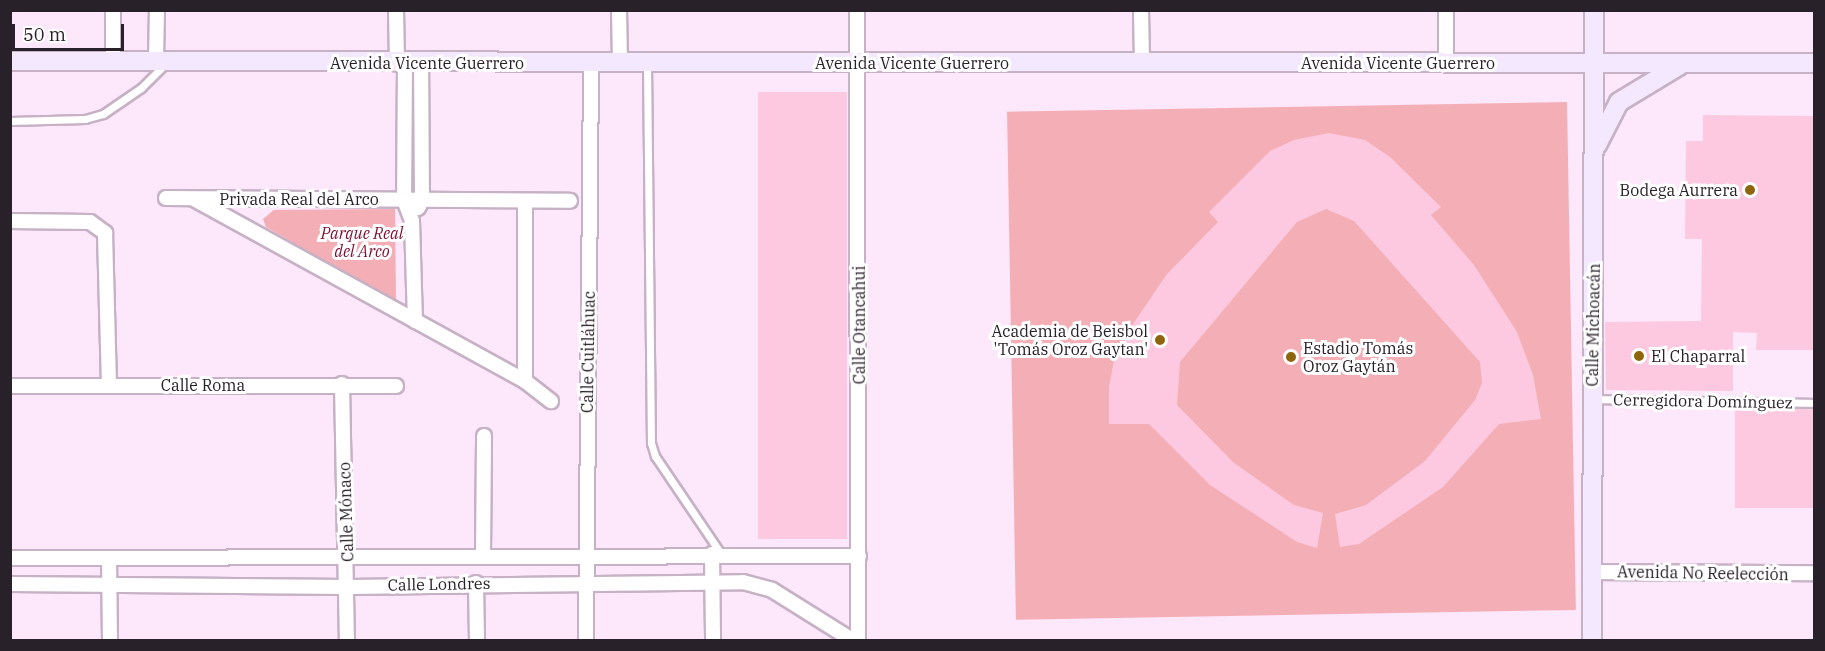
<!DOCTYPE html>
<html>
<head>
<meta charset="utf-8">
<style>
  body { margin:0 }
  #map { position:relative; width:1825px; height:651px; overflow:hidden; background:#fde7fb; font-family:"IBM Plex Serif",serif }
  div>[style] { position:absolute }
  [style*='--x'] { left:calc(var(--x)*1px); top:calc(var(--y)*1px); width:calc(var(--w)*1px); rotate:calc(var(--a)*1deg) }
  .green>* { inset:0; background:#f4aeb5; transform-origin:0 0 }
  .building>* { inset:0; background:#fdc9e0; transform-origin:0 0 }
  .roads { filter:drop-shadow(2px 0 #c6b1c5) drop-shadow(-2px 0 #c6b1c5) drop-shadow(0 2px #c6b1c5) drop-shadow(0 -2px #c6b1c5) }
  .service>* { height:7px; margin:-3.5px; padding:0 3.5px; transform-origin:3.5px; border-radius:3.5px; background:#fff }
  .minor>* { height:14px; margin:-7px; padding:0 7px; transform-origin:7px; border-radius:7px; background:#fff }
  .secondary>* { height:18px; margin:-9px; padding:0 9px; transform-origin:9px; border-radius:9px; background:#f3e8fe }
  .dots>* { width:16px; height:16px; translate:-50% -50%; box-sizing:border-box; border:3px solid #fff; border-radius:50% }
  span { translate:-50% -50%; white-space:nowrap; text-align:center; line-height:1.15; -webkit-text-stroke:6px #fff; paint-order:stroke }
  .street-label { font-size:16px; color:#292129 }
  .poi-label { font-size:16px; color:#292129 }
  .right { translate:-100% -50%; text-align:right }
  .left { translate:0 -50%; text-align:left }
  .park-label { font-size:16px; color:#7d1330; font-style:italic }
  .frame { position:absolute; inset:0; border:12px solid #292129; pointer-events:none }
  .scale { position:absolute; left:12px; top:24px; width:112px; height:27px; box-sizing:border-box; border:3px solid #292129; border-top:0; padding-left:8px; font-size:18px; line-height:21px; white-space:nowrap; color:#292129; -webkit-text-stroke:4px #fff; paint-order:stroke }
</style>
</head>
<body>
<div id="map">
  <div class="green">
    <div style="left:1567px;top:102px;width:508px;height:560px;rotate:89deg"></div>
    <div style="clip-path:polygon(395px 209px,396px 302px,266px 227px,263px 219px,274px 210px)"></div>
  </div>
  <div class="building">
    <div style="left:758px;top:92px;width:89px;height:447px"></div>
    <div style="clip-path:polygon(1703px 115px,1815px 116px,1815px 350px,1756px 350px,1757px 333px,1733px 332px,1733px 391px,1606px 390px,1605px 322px,1701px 321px,1702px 239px,1685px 239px,1686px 141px,1703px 141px)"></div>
    <div style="clip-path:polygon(1329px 133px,1365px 140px,1390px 157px,1441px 207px,1431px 215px,1474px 265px,1517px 332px,1533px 375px,1541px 419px,1499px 424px,1443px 487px,1359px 544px,1340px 547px,1335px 514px,1366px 505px,1425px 461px,1475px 400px,1482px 383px,1480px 362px,1354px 221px,1326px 209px,1297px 222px,1180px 362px,1177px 405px,1234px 463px,1294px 505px,1323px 513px,1317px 548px,1297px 542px,1210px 485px,1149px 424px,1109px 424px,1109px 387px,1116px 349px,1167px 274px,1218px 222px,1209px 212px,1270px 151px,1294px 140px)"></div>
    <div style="left:1735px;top:409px;width:80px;height:99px"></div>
  </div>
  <div class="roads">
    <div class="service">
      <div style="--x:647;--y:63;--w:380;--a:89.4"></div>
      <div style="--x:651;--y:443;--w:14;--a:73"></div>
      <div style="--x:655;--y:456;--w:118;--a:56"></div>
      <div style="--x:10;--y:121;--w:75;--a:-1.5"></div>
      <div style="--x:85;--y:119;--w:19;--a:-16"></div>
      <div style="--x:103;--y:114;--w:46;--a:-34.4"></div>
      <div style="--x:141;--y:88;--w:33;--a:-45"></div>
      <div style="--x:1595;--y:399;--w:219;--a:1"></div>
    </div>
    <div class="minor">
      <div style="--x:396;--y:10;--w:54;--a:88.9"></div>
      <div style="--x:619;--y:10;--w:52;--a:88.9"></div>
      <div style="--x:857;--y:10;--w:630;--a:89.91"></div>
      <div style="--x:1141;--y:10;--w:53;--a:88.9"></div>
      <div style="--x:1446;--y:10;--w:53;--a:90"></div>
      <div style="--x:113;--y:60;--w:50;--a:-90"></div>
      <div style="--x:156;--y:60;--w:50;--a:-88.9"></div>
      <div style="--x:405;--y:64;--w:136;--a:90.4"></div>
      <div style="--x:404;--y:200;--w:22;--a:69"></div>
      <div style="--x:412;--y:221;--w:100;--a:88.3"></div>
      <div style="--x:166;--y:198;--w:404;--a:0.4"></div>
      <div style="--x:194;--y:199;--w:378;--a:28.8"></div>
      <div style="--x:525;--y:381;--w:33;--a:38"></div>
      <div style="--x:418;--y:208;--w:9;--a:-63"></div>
      <div style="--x:422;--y:200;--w:136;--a:-90.4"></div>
      <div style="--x:10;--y:221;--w:80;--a:0.7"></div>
      <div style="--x:90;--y:222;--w:19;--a:36"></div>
      <div style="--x:105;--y:233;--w:152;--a:88.5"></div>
      <div style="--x:525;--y:381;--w:180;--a:-90"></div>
      <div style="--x:342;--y:384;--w:256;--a:88.9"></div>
      <div style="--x:10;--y:386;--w:386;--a:0"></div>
      <div style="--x:712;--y:554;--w:86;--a:89.3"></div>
      <div style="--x:483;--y:556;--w:120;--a:-89.5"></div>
      <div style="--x:10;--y:558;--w:849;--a:-0.13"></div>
      <div style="--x:109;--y:558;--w:82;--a:89.3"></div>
      <div style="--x:1592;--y:572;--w:222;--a:0.3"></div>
      <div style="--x:476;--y:583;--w:57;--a:89"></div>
      <div style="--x:10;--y:584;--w:338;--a:0.5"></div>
      <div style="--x:348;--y:587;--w:395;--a:-0.7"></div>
      <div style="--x:743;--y:582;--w:30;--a:15"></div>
      <div style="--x:772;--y:590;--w:94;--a:32"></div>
      <div style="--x:586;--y:640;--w:576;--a:-89.5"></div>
    </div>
    <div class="secondary">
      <div style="--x:10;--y:61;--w:1804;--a:0.06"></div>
      <div style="--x:1597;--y:145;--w:48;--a:-62.9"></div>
      <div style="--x:1619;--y:102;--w:71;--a:-31.2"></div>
      <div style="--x:1592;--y:640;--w:630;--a:-89.82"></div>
    </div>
  </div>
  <div class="dots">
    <div style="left:1750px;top:190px;background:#8f650c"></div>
    <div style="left:1160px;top:340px;background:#8f650c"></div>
    <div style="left:1639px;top:356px;background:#8f650c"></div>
    <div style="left:1291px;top:357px;background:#8f650c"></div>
  </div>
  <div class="street-label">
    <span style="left:427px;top:63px">Avenida Vicente Guerrero</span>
    <span style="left:912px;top:63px">Avenida Vicente Guerrero</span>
    <span style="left:1398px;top:63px">Avenida Vicente Guerrero</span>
    <span style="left:299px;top:199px">Privada Real del Arco</span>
    <span style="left:859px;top:325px;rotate:-90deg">Calle Otancahui</span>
    <span style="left:1593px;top:325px;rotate:-89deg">Calle Michoacán</span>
    <span style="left:588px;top:352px;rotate:-89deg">Calle Cuitláhuac</span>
    <span style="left:203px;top:385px">Calle Roma</span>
    <span style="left:1703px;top:401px;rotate:1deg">Cerregidora Domínguez</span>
    <span style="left:346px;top:512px;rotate:-92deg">Calle Mónaco</span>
    <span style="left:1703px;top:573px;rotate:1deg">Avenida No Reelección</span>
    <span style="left:439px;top:584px;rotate:-1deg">Calle Londres</span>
  </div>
  <div class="poi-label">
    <span class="right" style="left:1738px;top:190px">Bodega Aurrera</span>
    <span class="right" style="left:1148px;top:340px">Academia de Beisbol<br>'Tomás Oroz Gaytan'</span>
    <span class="left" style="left:1303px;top:357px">Estadio Tomás<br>Oroz Gaytán</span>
    <span class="left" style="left:1651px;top:356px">El Chaparral</span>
  </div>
  <div class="park-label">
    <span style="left:362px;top:242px">Parque Real<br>del Arco</span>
  </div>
  <div class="frame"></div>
  <div class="scale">50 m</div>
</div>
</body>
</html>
